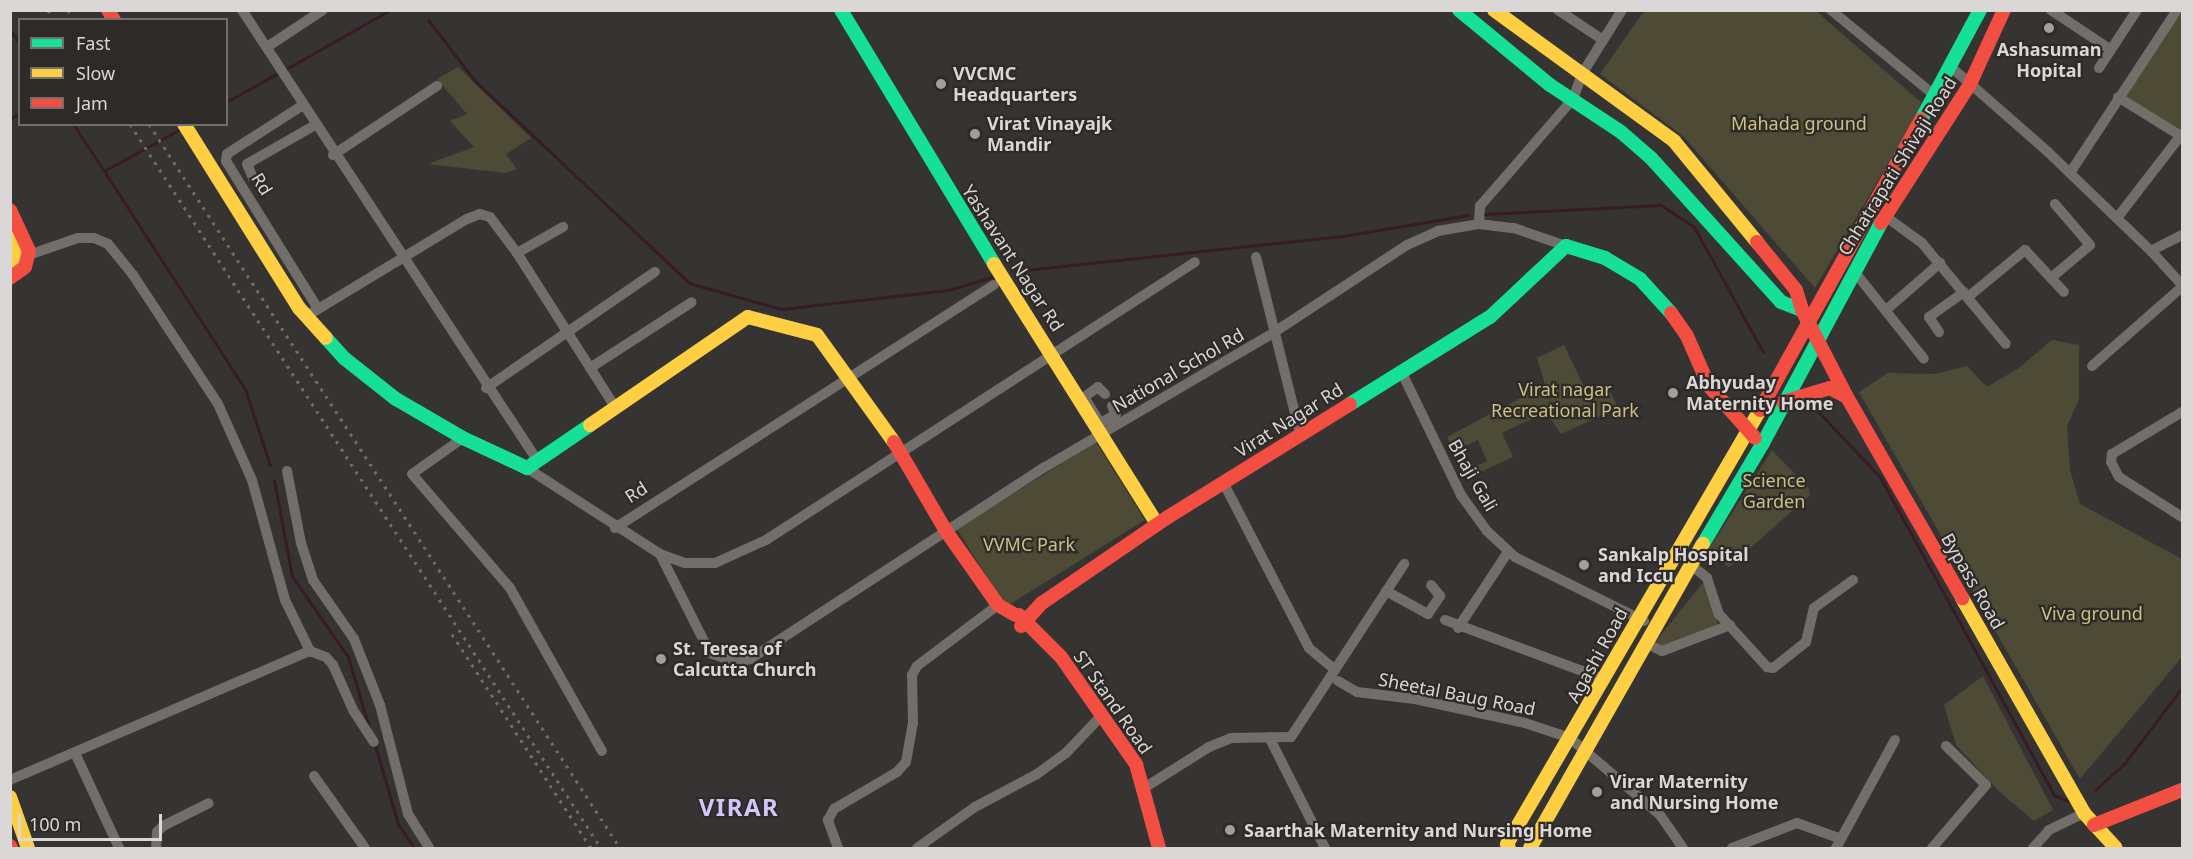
<!DOCTYPE html>
<html>
<head>
<meta charset="utf-8">
<style>
  body { margin:0 }
  #map { position:relative; width:2193px; height:859px; overflow:hidden; background:#363433; font-family:"Noto Sans",sans-serif }
  div>[style] { position:absolute }
  [style*='--x'] { left:calc(var(--x)*1px); top:calc(var(--y)*1px); width:calc(var(--w)*1px); rotate:calc(var(--a)*1deg) }
  .green>* { inset:0; background:#4d4a36; transform-origin:0 0 }
  .stream>* { height:3px; margin:-1.5px; padding:0 1.5px; transform-origin:1.5px; border-radius:1.5px; background:#381b23 }
  .street>* { height:10px; margin:-5px; padding:0 5px; transform-origin:5px; border-radius:5px; background:#726e69 }
  .fast>* { height:14px; margin:-7px; padding:0 7px; transform-origin:7px; border-radius:7px; background:#16e098 }
  .slow>* { height:14px; margin:-7px; padding:0 7px; transform-origin:7px; border-radius:7px; background:#ffcf43 }
  .jam>* { height:14px; margin:-7px; padding:0 7px; transform-origin:7px; border-radius:7px; background:#f24e42 }
  .rail>* { height:3px; margin-top:-1.5px; transform-origin:0; background:repeating-linear-gradient(90deg,#6f6c6a 0 3px,transparent 0 9px) }
  .dots>* { width:16px; height:16px; translate:-50% -50%; box-sizing:border-box; border:3px solid #2d2a28; border-radius:50% }
  span { translate:-50% -50%; white-space:nowrap; text-align:center; line-height:1.15; -webkit-text-stroke:4.5px #2d2a28; paint-order:stroke }
  .poi-label { font-size:18px; color:#dad7d6; font-weight:700 }
  .left { translate:0 -50%; text-align:left }
  .park-label { font-size:18px; color:#ccc083 }
  .street-label { font-size:18px; color:#dad7d6 }
  .district-label { font-size:24px; color:#d2c6ff; font-weight:700; letter-spacing:1.5px }
  .frame { position:absolute; inset:0; border:12px solid #dad7d6; pointer-events:none }
  .legend { position:absolute; left:18px; top:18px; width:210px; height:108px; box-sizing:border-box; background:#2d2a28; border:2px solid #726f6e; margin:0; padding:8px 10px; list-style:none; font-size:18px; color:#dad7d6 }
  .legend li { display:flex; align-items:center; gap:12px; height:30px }
  .legend b { width:30px; border:2px solid #726f6e }
  .scale { position:absolute; left:18px; top:814px; width:144px; height:27px; box-sizing:border-box; border:3px solid #dad7d6; border-top:0; padding-left:8px; font-size:18px; line-height:21px; white-space:nowrap; color:#dad7d6; -webkit-text-stroke:4px #2d2a28; paint-order:stroke }
</style>
</head>
<body>
<div id="map">
  <div class="green">
    <div style="clip-path:polygon(1644px 11px,1816px 11px,1923px 104px,1815px 288px,1683px 136px,1600px 74px)"></div>
    <div style="clip-path:polygon(2182px 12px,2182px 130px,2181px 132px,2125px 96px)"></div>
    <div style="clip-path:polygon(458px 67px,531px 138px,506px 154px,517px 169px,505px 173px,428px 164px,474px 147px,450px 121px,467px 114px,437px 79px)"></div>
    <div style="clip-path:polygon(2052px 340px,2079px 345px,2079px 399px,2067px 427px,2070px 470px,2080px 504px,2182px 559px,2182px 657px,2080px 779px,1859px 392px,1888px 373px,1935px 374px,1967px 366px,1987px 387px,2019px 368px)"></div>
    <div style="clip-path:polygon(1564px 345px,1587px 393px,1607px 385px,1618px 408px,1561px 434px,1546px 412px,1502px 433px,1513px 457px,1474px 475px,1470px 469px,1487px 461px,1478px 440px,1454px 451px,1447px 437px,1545px 385px,1537px 358px)"></div>
    <div style="left:1096px;top:442px;width:92px;height:164px;rotate:58deg"></div>
    <div style="clip-path:polygon(1772px 450px,1809px 489px,1810px 495px,1729px 567px,1707px 552px)"></div>
    <div style="clip-path:polygon(1706px 579px,1718px 622px,1715px 628px,1663px 647px,1656px 641px)"></div>
    <div style="clip-path:polygon(1983px 676px,2053px 810px,2034px 821px,2000px 792px,1956px 745px,1944px 705px)"></div>
  </div>
  <div class="stream">
    <div style="--x:428;--y:20;--w:78;--a:52.3"></div>
    <div style="--x:476;--y:82;--w:293;--a:43.3"></div>
    <div style="--x:689;--y:283;--w:96;--a:15.8"></div>
    <div style="--x:781;--y:309;--w:168;--a:-6.5"></div>
    <div style="--x:948;--y:290;--w:50;--a:-16.3"></div>
    <div style="--x:10;--y:30;--w:17;--a:54"></div>
    <div style="--x:286;--y:69;--w:120;--a:-29.6"></div>
    <div style="--x:226;--y:102;--w:62;--a:-29.1"></div>
    <div style="--x:10;--y:119;--w:12;--a:-31"></div>
    <div style="--x:73;--y:124;--w:56;--a:56.6"></div>
    <div style="--x:104;--y:171;--w:89;--a:-28.9"></div>
    <div style="--x:104;--y:171;--w:260;--a:57.1"></div>
    <div style="--x:245;--y:389;--w:80;--a:71.8"></div>
    <div style="--x:1484;--y:214;--w:177;--a:-2.9"></div>
    <div style="--x:1661;--y:205;--w:40;--a:34"></div>
    <div style="--x:1694;--y:227;--w:143;--a:61.1"></div>
    <div style="--x:1015;--y:271;--w:330;--a:-6.1"></div>
    <div style="--x:1343;--y:236;--w:127;--a:-9.5"></div>
    <div style="--x:1809;--y:402;--w:103;--a:46.6"></div>
    <div style="--x:1880;--y:477;--w:362;--a:61.3"></div>
    <div style="--x:2054;--y:795;--w:15;--a:23"></div>
    <div style="--x:274;--y:480;--w:98;--a:79.4"></div>
    <div style="--x:292;--y:576;--w:98;--a:55.3"></div>
    <div style="--x:348;--y:657;--w:73;--a:73.3"></div>
    <div style="--x:375;--y:745;--w:82;--a:73.8"></div>
    <div style="--x:398;--y:824;--w:29;--a:56"></div>
    <div style="--x:2095;--y:790;--w:39;--a:-42"></div>
    <div style="--x:2124;--y:764;--w:96;--a:-52.7"></div>
  </div>
  <div class="street">
    <div style="--x:242;--y:10;--w:538;--a:56.75"></div>
    <div style="--x:1558;--y:10;--w:54;--a:33.7"></div>
    <div style="--x:1831;--y:10;--w:134;--a:39.5"></div>
    <div style="--x:2051;--y:10;--w:72;--a:33.7"></div>
    <div style="--x:267;--y:47;--w:67;--a:-33.5"></div>
    <div style="--x:1951;--y:67;--w:129;--a:41.2"></div>
    <div style="--x:2048;--y:152;--w:143;--a:43.9"></div>
    <div style="--x:2099;--y:68;--w:69;--a:-56.8"></div>
    <div style="--x:2118;--y:97;--w:74;--a:31.8"></div>
    <div style="--x:303;--y:105;--w:90;--a:147.2"></div>
    <div style="--x:227;--y:154;--w:7;--a:98"></div>
    <div style="--x:226;--y:161;--w:174;--a:58.1"></div>
    <div style="--x:333;--y:155;--w:125;--a:-33.6"></div>
    <div style="--x:2070;--y:173;--w:195;--a:-56.7"></div>
    <div style="--x:253;--y:178;--w:15;--a:-113"></div>
    <div style="--x:247;--y:164;--w:78;--a:-29.8"></div>
    <div style="--x:1885;--y:216;--w:46;--a:36.1"></div>
    <div style="--x:1922;--y:243;--w:131;--a:50.3"></div>
    <div style="--x:2117;--y:218;--w:106;--a:-52.3"></div>
    <div style="--x:1479;--y:224;--w:18;--a:-87"></div>
    <div style="--x:1480;--y:206;--w:142;--a:-49"></div>
    <div style="--x:1573;--y:99;--w:27;--a:-70"></div>
    <div style="--x:1582;--y:74;--w:75;--a:-58"></div>
    <div style="--x:2182;--y:235;--w:35;--a:153"></div>
    <div style="--x:2151;--y:251;--w:46;--a:47.6"></div>
    <div style="--x:517;--y:253;--w:183;--a:57.5"></div>
    <div style="--x:23;--y:257;--w:58;--a:-19.1"></div>
    <div style="--x:78;--y:238;--w:16;--a:0"></div>
    <div style="--x:94;--y:238;--w:15;--a:23"></div>
    <div style="--x:108;--y:244;--w:40;--a:51"></div>
    <div style="--x:133;--y:275;--w:154;--a:56.6"></div>
    <div style="--x:218;--y:404;--w:83;--a:65.9"></div>
    <div style="--x:252;--y:480;--w:124;--a:74.6"></div>
    <div style="--x:285;--y:600;--w:57;--a:63.9"></div>
    <div style="--x:1256;--y:257;--w:182;--a:76"></div>
    <div style="--x:1854;--y:271;--w:112;--a:51.5"></div>
    <div style="--x:2051;--y:278;--w:51;--a:-40.2"></div>
    <div style="--x:2090;--y:245;--w:54;--a:-130.5"></div>
    <div style="--x:1968;--y:297;--w:74;--a:-39.5"></div>
    <div style="--x:2025;--y:250;--w:57;--a:47.1"></div>
    <div style="--x:1886;--y:310;--w:72;--a:-41"></div>
    <div style="--x:305;--y:317;--w:189;--a:-31.2"></div>
    <div style="--x:467;--y:219;--w:14;--a:-21"></div>
    <div style="--x:480;--y:214;--w:10;--a:17"></div>
    <div style="--x:490;--y:217;--w:45;--a:53.1"></div>
    <div style="--x:517;--y:253;--w:53;--a:-29.5"></div>
    <div style="--x:1939;--y:332;--w:18;--a:-124"></div>
    <div style="--x:1929;--y:317;--w:43;--a:-35.5"></div>
    <div style="--x:2092;--y:366;--w:120;--a:-41.3"></div>
    <div style="--x:590;--y:368;--w:121;--a:-32.9"></div>
    <div style="--x:1402;--y:373;--w:136;--a:64.2"></div>
    <div style="--x:1461;--y:495;--w:44;--a:54.2"></div>
    <div style="--x:1487;--y:531;--w:38;--a:43"></div>
    <div style="--x:1515;--y:557;--w:144;--a:26.4"></div>
    <div style="--x:486;--y:388;--w:205;--a:-34.5"></div>
    <div style="--x:1105;--y:394;--w:10;--a:-135"></div>
    <div style="--x:1098;--y:387;--w:17;--a:144"></div>
    <div style="--x:1084;--y:397;--w:31;--a:58"></div>
    <div style="--x:1100;--y:423;--w:18;--a:-29"></div>
    <div style="--x:1116;--y:414;--w:9;--a:-117"></div>
    <div style="--x:2182;--y:412;--w:82;--a:149"></div>
    <div style="--x:2112;--y:454;--w:8;--a:97"></div>
    <div style="--x:2111;--y:462;--w:17;--a:62"></div>
    <div style="--x:2119;--y:477;--w:75;--a:32.4"></div>
    <div style="--x:463;--y:438;--w:62;--a:144.8"></div>
    <div style="--x:412;--y:474;--w:150;--a:49.3"></div>
    <div style="--x:510;--y:588;--w:187;--a:60.6"></div>
    <div style="--x:527;--y:468;--w:158;--a:32.9"></div>
    <div style="--x:660;--y:554;--w:27;--a:20"></div>
    <div style="--x:685;--y:563;--w:30;--a:0"></div>
    <div style="--x:715;--y:563;--w:56;--a:-24.3"></div>
    <div style="--x:766;--y:540;--w:511;--a:-32.94"></div>
    <div style="--x:287;--y:471;--w:73;--a:79"></div>
    <div style="--x:301;--y:543;--w:39;--a:72"></div>
    <div style="--x:313;--y:580;--w:72;--a:55.2"></div>
    <div style="--x:354;--y:639;--w:71;--a:68.5"></div>
    <div style="--x:380;--y:705;--w:113;--a:75.6"></div>
    <div style="--x:408;--y:814;--w:40;--a:58"></div>
    <div style="--x:1223;--y:482;--w:187;--a:62.6"></div>
    <div style="--x:1309;--y:648;--w:34;--a:40"></div>
    <div style="--x:615;--y:528;--w:450;--a:-32.7"></div>
    <div style="--x:660;--y:554;--w:111;--a:63.2"></div>
    <div style="--x:710;--y:653;--w:29;--a:20"></div>
    <div style="--x:737;--y:663;--w:14;--a:-17"></div>
    <div style="--x:750;--y:659;--w:352;--a:-33.1"></div>
    <div style="--x:1045;--y:467;--w:264;--a:-30.4"></div>
    <div style="--x:1273;--y:333;--w:160;--a:-33.3"></div>
    <div style="--x:1407;--y:245;--w:34;--a:-24"></div>
    <div style="--x:1438;--y:231;--w:42;--a:-9.7"></div>
    <div style="--x:1479;--y:224;--w:35;--a:7"></div>
    <div style="--x:1514;--y:228;--w:55;--a:19.1"></div>
    <div style="--x:1691;--y:565;--w:21;--a:39"></div>
    <div style="--x:1707;--y:578;--w:38;--a:72"></div>
    <div style="--x:1719;--y:614;--w:72;--a:47.8"></div>
    <div style="--x:1767;--y:667;--w:6;--a:9"></div>
    <div style="--x:1773;--y:668;--w:42;--a:-38.2"></div>
    <div style="--x:1806;--y:642;--w:35;--a:-77"></div>
    <div style="--x:1814;--y:608;--w:48;--a:-35.7"></div>
    <div style="--x:1386;--y:591;--w:48;--a:28.7"></div>
    <div style="--x:1428;--y:614;--w:22;--a:-56"></div>
    <div style="--x:1440;--y:596;--w:14;--a:-129"></div>
    <div style="--x:1445;--y:620;--w:170;--a:20.4"></div>
    <div style="--x:1458;--y:628;--w:91;--a:-56.7"></div>
    <div style="--x:1652;--y:646;--w:11;--a:27"></div>
    <div style="--x:1662;--y:651;--w:73;--a:-20.9"></div>
    <div style="--x:1338;--y:681;--w:22;--a:30"></div>
    <div style="--x:1357;--y:692;--w:58;--a:6.9"></div>
    <div style="--x:1415;--y:699;--w:113;--a:12.3"></div>
    <div style="--x:1525;--y:723;--w:47;--a:18.4"></div>
    <div style="--x:1570;--y:738;--w:118;--a:40.5"></div>
    <div style="--x:1660;--y:815;--w:40;--a:55.1"></div>
    <div style="--x:1269;--y:737;--w:124;--a:63.2"></div>
    <div style="--x:75;--y:753;--w:105;--a:65.1"></div>
    <div style="--x:314;--y:776;--w:88;--a:54.7"></div>
    <div style="--x:10;--y:780;--w:327;--a:-23.3"></div>
    <div style="--x:310;--y:651;--w:17;--a:21"></div>
    <div style="--x:326;--y:657;--w:11;--a:49"></div>
    <div style="--x:333;--y:665;--w:49;--a:66"></div>
    <div style="--x:353;--y:710;--w:38;--a:57"></div>
    <div style="--x:1144;--y:788;--w:77;--a:-32.2"></div>
    <div style="--x:1209;--y:747;--w:24;--a:-22"></div>
    <div style="--x:1231;--y:738;--w:60;--a:-1"></div>
    <div style="--x:1291;--y:737;--w:207;--a:-56.8"></div>
    <div style="--x:156;--y:848;--w:16;--a:-86"></div>
    <div style="--x:157;--y:832;--w:8;--a:-45"></div>
    <div style="--x:163;--y:826;--w:51;--a:-26.6"></div>
    <div style="--x:838;--y:848;--w:30;--a:-110"></div>
    <div style="--x:828;--y:820;--w:13;--a:-61"></div>
    <div style="--x:834;--y:809;--w:73;--a:-30.4"></div>
    <div style="--x:897;--y:772;--w:13;--a:-48"></div>
    <div style="--x:906;--y:762;--w:40;--a:-80"></div>
    <div style="--x:913;--y:723;--w:48;--a:-91.2"></div>
    <div style="--x:912;--y:675;--w:10;--a:-61"></div>
    <div style="--x:917;--y:666;--w:101;--a:-37"></div>
    <div style="--x:917;--y:848;--w:71;--a:-35.3"></div>
    <div style="--x:975;--y:807;--w:70;--a:-28"></div>
    <div style="--x:1037;--y:774;--w:36;--a:-36"></div>
    <div style="--x:1066;--y:753;--w:52;--a:-46.5"></div>
    <div style="--x:1732;--y:848;--w:70;--a:-21"></div>
    <div style="--x:1797;--y:823;--w:45;--a:19.7"></div>
    <div style="--x:1836;--y:848;--w:123;--a:-61.4"></div>
    <div style="--x:1932;--y:848;--w:83;--a:-49.4"></div>
    <div style="--x:1986;--y:785;--w:56;--a:-135.7"></div>
    <div style="--x:2033;--y:848;--w:24;--a:-48"></div>
    <div style="--x:2049;--y:830;--w:39;--a:-26"></div>
  </div>
  <div class="fast">
    <div style="--x:841;--y:10;--w:297;--a:58.9"></div>
    <div style="--x:1459;--y:10;--w:118;--a:39.5"></div>
    <div style="--x:1550;--y:85;--w:85;--a:33.5"></div>
    <div style="--x:1621;--y:132;--w:40;--a:41"></div>
    <div style="--x:1651;--y:158;--w:194;--a:47.9"></div>
    <div style="--x:1781;--y:302;--w:22;--a:21"></div>
    <div style="--x:1921;--y:120;--w:125;--a:-61.8"></div>
    <div style="--x:326;--y:338;--w:27;--a:48"></div>
    <div style="--x:344;--y:358;--w:66;--a:38.3"></div>
    <div style="--x:396;--y:399;--w:78;--a:30.2"></div>
    <div style="--x:463;--y:438;--w:71;--a:25.1"></div>
    <div style="--x:527;--y:468;--w:76;--a:-34.3"></div>
    <div style="--x:1350;--y:404;--w:165;--a:-31.9"></div>
    <div style="--x:1490;--y:317;--w:104;--a:-43.1"></div>
    <div style="--x:1566;--y:246;--w:41;--a:17.1"></div>
    <div style="--x:1605;--y:258;--w:41;--a:31"></div>
    <div style="--x:1640;--y:279;--w:46;--a:47.6"></div>
    <div style="--x:1703;--y:544;--w:117;--a:-59.3"></div>
    <div style="--x:1763;--y:443;--w:250;--a:-61.8"></div>
  </div>
  <div class="slow">
    <div style="--x:1494;--y:10;--w:223;--a:36"></div>
    <div style="--x:1674;--y:141;--w:131;--a:50.6"></div>
    <div style="--x:184;--y:124;--w:217;--a:58"></div>
    <div style="--x:299;--y:308;--w:40;--a:48"></div>
    <div style="--x:10;--y:231;--w:23;--a:70"></div>
    <div style="--x:18;--y:253;--w:14;--a:124"></div>
    <div style="--x:994;--y:264;--w:307;--a:57.9"></div>
    <div style="--x:590;--y:425;--w:191;--a:-34.4"></div>
    <div style="--x:748;--y:317;--w:71;--a:14.6"></div>
    <div style="--x:817;--y:335;--w:132;--a:54.3"></div>
    <div style="--x:1962;--y:598;--w:247;--a:60.4"></div>
    <div style="--x:2084;--y:813;--w:47;--a:47.6"></div>
    <div style="--x:10;--y:797;--w:54;--a:70.6"></div>
    <div style="--x:1509;--y:848;--w:4;--a:-117"></div>
    <div style="--x:1507;--y:844;--w:502;--a:-59.76"></div>
    <div style="--x:1530;--y:848;--w:350;--a:-60.4"></div>
  </div>
  <div class="jam">
    <div style="--x:108;--y:10;--w:12;--a:59"></div>
    <div style="--x:10;--y:210;--w:45;--a:65.1"></div>
    <div style="--x:29;--y:251;--w:16;--a:104"></div>
    <div style="--x:25;--y:267;--w:19;--a:144"></div>
    <div style="--x:1881;--y:223;--w:163;--a:-57.3"></div>
    <div style="--x:1969;--y:86;--w:84;--a:-65.3"></div>
    <div style="--x:1757;--y:242;--w:62;--a:50.9"></div>
    <div style="--x:1796;--y:290;--w:21;--a:73"></div>
    <div style="--x:1802;--y:310;--w:98;--a:62.7"></div>
    <div style="--x:1847;--y:397;--w:232;--a:60.2"></div>
    <div style="--x:1671;--y:313;--w:28;--a:55"></div>
    <div style="--x:1687;--y:336;--w:55;--a:66.3"></div>
    <div style="--x:1709;--y:386;--w:69;--a:48.5"></div>
    <div style="--x:1783;--y:402;--w:49;--a:-16.6"></div>
    <div style="--x:1830;--y:388;--w:19;--a:28"></div>
    <div style="--x:1760;--y:410;--w:332;--a:-61"></div>
    <div style="--x:894;--y:442;--w:103;--a:59.7"></div>
    <div style="--x:946;--y:531;--w:90;--a:54.9"></div>
    <div style="--x:998;--y:605;--w:20;--a:30"></div>
    <div style="--x:1019;--y:615;--w:59;--a:45"></div>
    <div style="--x:1061;--y:657;--w:131;--a:55"></div>
    <div style="--x:1136;--y:764;--w:87;--a:74.7"></div>
    <div style="--x:1021;--y:626;--w:31;--a:-48"></div>
    <div style="--x:1042;--y:603;--w:153;--a:-34.3"></div>
    <div style="--x:1168;--y:517;--w:214;--a:-31.8"></div>
    <div style="--x:2094;--y:825;--w:95;--a:-21.7"></div>
    <div style="--x:10;--y:846;--w:2;--a:63"></div>
  </div>
  <div class="rail">
    <div style="--x:48;--y:10;--w:11;--a:63"></div>
    <div style="--x:68;--y:10;--w:12;--a:59"></div>
    <div style="--x:130;--y:124;--w:864;--a:56.95"></div>
    <div style="--x:149;--y:124;--w:864;--a:56.95"></div>
    <div style="--x:452;--y:634;--w:255;--a:57"></div>
  </div>
  <div class="dots">
    <div style="left:2049px;top:28px;background:#a19e9d"></div>
    <div style="left:941px;top:84px;background:#a19e9d"></div>
    <div style="left:975px;top:134px;background:#a19e9d"></div>
    <div style="left:1673px;top:393px;background:#a19e9d"></div>
    <div style="left:1584px;top:565px;background:#a19e9d"></div>
    <div style="left:661px;top:659px;background:#a19e9d"></div>
    <div style="left:1597px;top:792px;background:#a19e9d"></div>
    <div style="left:1230px;top:830px;background:#a19e9d"></div>
  </div>
  <div class="poi-label">
    <span style="left:2049px;top:60px">Ashasuman<br>Hopital</span>
    <span class="left" style="left:953px;top:84px">VVCMC<br>Headquarters</span>
    <span class="left" style="left:987px;top:134px">Virat Vinayajk<br>Mandir</span>
    <span class="left" style="left:1686px;top:393px">Abhyuday<br>Maternity Home</span>
    <span class="left" style="left:1598px;top:565px">Sankalp Hospital<br>and Iccu</span>
    <span class="left" style="left:673px;top:659px">St. Teresa of<br>Calcutta Church</span>
    <span class="left" style="left:1610px;top:792px">Virar Maternity<br>and Nursing Home</span>
    <span class="left" style="left:1244px;top:830px">Saarthak Maternity and Nursing Home</span>
  </div>
  <div class="park-label">
    <span style="left:1799px;top:123px">Mahada ground</span>
    <span style="left:1565px;top:400px">Virat nagar<br>Recreational Park</span>
    <span style="left:1774px;top:491px">Science<br>Garden</span>
    <span style="left:1029px;top:544px">VVMC Park</span>
    <span style="left:2092px;top:613px">Viva ground</span>
  </div>
  <div class="street-label">
    <span style="left:1897px;top:166px;rotate:-58deg">Chhatrapati Shivaji Road</span>
    <span style="left:262px;top:184px;rotate:58deg">Rd</span>
    <span style="left:1013px;top:258px;rotate:57deg">Yashavant Nagar Rd</span>
    <span style="left:1178px;top:370px;rotate:-30deg">National Schol Rd</span>
    <span style="left:1289px;top:420px;rotate:-32deg">Virat Nagar Rd</span>
    <span style="left:1473px;top:475px;rotate:60deg">Bhaji Gali</span>
    <span style="left:636px;top:492px;rotate:-33deg">Rd</span>
    <span style="left:1973px;top:581px;rotate:60deg">Bypass Road</span>
    <span style="left:1597px;top:655px;rotate:-61deg">Agashi Road</span>
    <span style="left:1457px;top:694px;rotate:11deg">Sheetal Baug Road</span>
    <span style="left:1113px;top:702px;rotate:55deg">ST Stand Road</span>
  </div>
  <div class="district-label">
    <span style="left:739px;top:807px">VIRAR</span>
  </div>
  <div class="frame"></div>
  <ul class="legend">
  <li><b style="height:8px;background:#16e098"></b>Fast</li>
  <li><b style="height:8px;background:#ffcf43"></b>Slow</li>
  <li><b style="height:8px;background:#f24e42"></b>Jam</li>
  </ul>
  <div class="scale">100 m</div>
</div>
</body>
</html>
